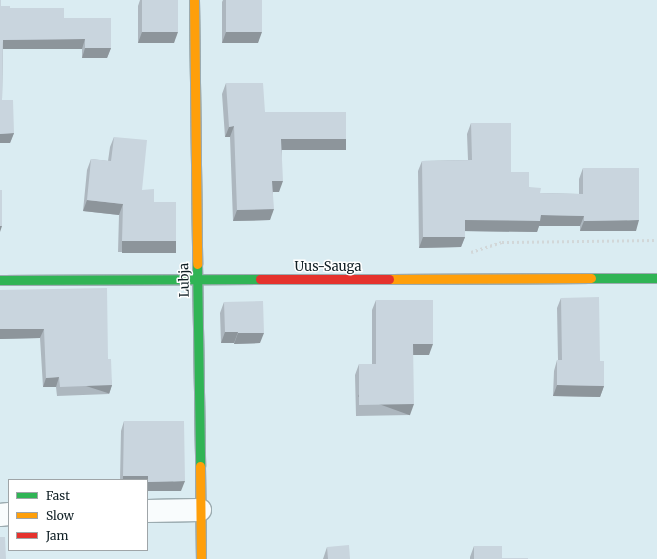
<!DOCTYPE html>
<html>
<head>
<meta charset="utf-8">
<style>
  body { margin:0 }
  #map { position:relative; width:657px; height:559px; overflow:hidden; background:#daecf2; font-family:Merriweather,serif }
  div>[style] { position:absolute }
  [style*='--x'] { left:calc(var(--x)*1px); top:calc(var(--y)*1px); width:calc(var(--w)*1px); rotate:calc(var(--a)*1deg) }
  .path>* { height:2.5px; margin-top:-1.25px; transform-origin:0; background:repeating-linear-gradient(90deg,#d2d7d8 0 2px,transparent 0 5px) }
  .roads { filter:drop-shadow(1px 0 #9babb0) drop-shadow(-1px 0 #9babb0) drop-shadow(0 1px #9babb0) drop-shadow(0 -1px #9babb0) }
  .street>* { height:22px; margin:-11px; padding:0 11px; transform-origin:11px; border-radius:11px; background:#f9fcfd }
  .fast>* { height:9px; margin:-4.5px; padding:0 4.5px; transform-origin:4.5px; border-radius:4.5px; background:#30b455 }
  .slow>* { height:9px; margin:-4.5px; padding:0 4.5px; transform-origin:4.5px; border-radius:4.5px; background:#ff9f0a }
  .jam>* { height:9px; margin:-4.5px; padding:0 4.5px; transform-origin:4.5px; border-radius:4.5px; background:#e5322d }
  .wall>* { inset:0; background:#adb7bf }
  .shaded-wall>* { inset:0; background:#8d959b; transform-origin:0 0 }
  .building>* { inset:0; background:#c9d5de; transform-origin:0 0 }
  span { translate:-50% -50%; white-space:nowrap; text-align:center; line-height:1.15; -webkit-text-stroke:3px #fff; paint-order:stroke }
  .street-label { font-size:13px; color:#101f25 }
  .legend { position:absolute; left:8px; top:479px; width:140px; height:72px; box-sizing:border-box; background:#fff; border:1px solid #9fa5a8; margin:0; padding:5px 7px; list-style:none; font-size:12px; color:#101f25 }
  .legend li { display:flex; align-items:center; gap:8px; height:20px }
  .legend b { width:20px; border:1px solid #9fa5a8 }
</style>
</head>
<body>
<div id="map">
  <div class="path">
    <div style="--x:471;--y:252;--w:33;--a:-18"></div>
    <div style="--x:502;--y:242;--w:155;--a:-0.7"></div>
  </div>
  <div class="roads">
    <div class="street">
      <div style="--x:147;--y:511;--w:53;--a:-1.1"></div>
      <div style="--x:0;--y:515;--w:9;--a:-6"></div>
    </div>
    <div class="fast">
      <div style="--x:197;--y:264;--w:202;--a:89.1"></div>
      <div style="--x:591;--y:278;--w:66;--a:0"></div>
      <div style="--x:0;--y:280;--w:260;--a:-0.2"></div>
    </div>
    <div class="slow">
      <div style="--x:194;--y:0;--w:264;--a:89.3"></div>
      <div style="--x:389;--y:279;--w:202;--a:-0.3"></div>
      <div style="--x:200;--y:466;--w:93;--a:89.4"></div>
    </div>
    <div class="jam">
      <div style="--x:260;--y:279;--w:129;--a:0"></div>
    </div>
  </div>
  <div class="wall">
    <div style="clip-path:polygon(0 0,1px 6px,10px 8px,64px 18px,111px 48px,107px 58px,82px 58px,82px 49px,3px 49px,2px 100px,14px 133px,10px 143px,0 143px)"></div>
    <div style="clip-path:polygon(140px 0,178px 0,174px 43px,138px 43px,138px 6px)"></div>
    <div style="clip-path:polygon(223px 0,262px 0,258px 43px,222px 43px,222px 2px)"></div>
    <div style="clip-path:polygon(226px 83px,265px 112px,342px 149px,282px 149px,279px 192px,273px 192px,270px 220px,233px 221px,230px 137px,225px 137px,222px 94px)"></div>
    <div style="clip-path:polygon(471px 123px,511px 172px,529px 187px,540px 193px,579px 194px,579px 179px,583px 168px,636px 231px,580px 231px,580px 226px,539px 226px,537px 232px,465px 231px,465px 237px,461px 247px,419px 248px,418px 171px,422px 161px,468px 160px,467px 134px)"></div>
    <div style="clip-path:polygon(114px 137px,142px 190px,154px 202px,176px 241px,172px 252px,118px 252px,119px 215px,83px 211px,87px 170px,91px 159px,108px 161px,110px 147px)"></div>
    <div style="clip-path:polygon(0 290px,108px 359px,112px 385px,109px 394px,57px 396px,56px 387px,43px 387px,40px 338px,0 339px)"></div>
    <div style="clip-path:polygon(561px 298px,600px 361px,604px 386px,600px 397px,553px 396px,554px 371px,557px 360px,558px 360px,557px 308px)"></div>
    <div style="clip-path:polygon(376px 300px,429px 355px,413px 355px,410px 415px,356px 416px,355px 375px,359px 364px,372px 364px,372px 310px)"></div>
    <div style="clip-path:polygon(224px 302px,260px 343px,234px 344px,234px 343px,221px 343px,220px 313px)"></div>
    <div style="clip-path:polygon(124px 421px,181px 491px,147px 491px,147px 480px,120px 480px,121px 431px)"></div>
    <div style="clip-path:polygon(474px 546px,502px 558px,528px 559px,470px 559px,470px 557px)"></div>
    <div style="clip-path:polygon(327px 547px,350px 559px,323px 559px)"></div>
  </div>
  <div class="shaded-wall">
    <div style="clip-path:polygon(142px 32px,178px 32px,174px 43px,138px 43px)"></div>
    <div style="clip-path:polygon(226px 32px,262px 32px,258px 43px,222px 43px)"></div>
    <div style="clip-path:polygon(85px 39px,82px 49px,0 49px,3px 40px)"></div>
    <div style="clip-path:polygon(85px 48px,111px 48px,107px 58px,82px 58px)"></div>
    <div style="clip-path:polygon(234px 126px,230px 137px,225px 137px,229px 127px)"></div>
    <div style="clip-path:polygon(14px 133px,10px 143px,0 143px,0 134px)"></div>
    <div style="left:281px;top:139px;width:65px;height:11px"></div>
    <div style="clip-path:polygon(272px 181px,283px 181px,279px 192px,268px 192px)"></div>
    <div style="clip-path:polygon(87px 200px,123px 204px,119px 215px,83px 211px)"></div>
    <div style="clip-path:polygon(274px 209px,270px 220px,233px 221px,237px 210px)"></div>
    <div style="clip-path:polygon(541px 215px,584px 216px,580px 226px,539px 226px,537px 232px,461px 231px,465px 220px)"></div>
    <div style="clip-path:polygon(639px 220px,636px 231px,580px 231px,584px 221px)"></div>
    <div style="clip-path:polygon(0 226px,2px 226px,0 232px)"></div>
    <div style="clip-path:polygon(423px 237px,465px 237px,461px 247px,419px 248px)"></div>
    <div style="left:122px;top:241px;width:54px;height:12px"></div>
    <div style="clip-path:polygon(0 329px,44px 329px,40px 338px,0 339px)"></div>
    <div style="clip-path:polygon(225px 332px,238px 332px,234px 343px,221px 343px)"></div>
    <div style="clip-path:polygon(238px 333px,264px 333px,260px 343px,234px 344px)"></div>
    <div style="clip-path:polygon(413px 344px,433px 344px,429px 355px,409px 355px)"></div>
    <div style="clip-path:polygon(59px 377px,56px 387px,43px 387px,46px 378px)"></div>
    <div style="left:112px;top:385px;width:9px;height:52px;rotate:108deg"></div>
    <div style="clip-path:polygon(557px 385px,604px 386px,600px 397px,553px 396px)"></div>
    <div style="left:414px;top:404px;width:12px;height:55px;rotate:110deg"></div>
    <div style="left:123px;top:476px;width:25px;height:4px"></div>
    <div style="clip-path:polygon(185px 481px,181px 491px,147px 491px,148px 482px)"></div>
  </div>
  <div class="building">
    <div style="clip-path:polygon(0 0,1px 0,1px 6px,10px 6px,10px 8px,64px 8px,64px 18px,111px 18px,111px 48px,85px 48px,85px 39px,3px 40px,2px 100px,13px 100px,14px 133px,0 134px)"></div>
    <div style="left:142px;top:0;width:36px;height:32px"></div>
    <div style="left:226px;top:0;width:36px;height:32px"></div>
    <div style="clip-path:polygon(226px 83px,263px 83px,265px 112px,346px 112px,346px 139px,281px 139px,283px 181px,272px 181px,274px 209px,237px 210px,234px 126px,229px 127px)"></div>
    <div style="clip-path:polygon(471px 123px,511px 123px,511px 172px,529px 172px,529px 187px,541px 188px,540px 193px,583px 194px,583px 168px,639px 168px,639px 220px,584px 221px,584px 216px,541px 215px,540px 221px,465px 220px,465px 237px,423px 237px,422px 161px,472px 160px)"></div>
    <div style="clip-path:polygon(114px 137px,147px 140px,142px 190px,154px 189px,154px 202px,176px 202px,176px 241px,122px 241px,123px 204px,87px 200px,91px 159px,111px 161px)"></div>
    <div style="left:0;top:190px;width:2px;height:36px"></div>
    <div style="clip-path:polygon(107px 288px,108px 359px,111px 359px,112px 385px,60px 387px,59px 377px,46px 378px,44px 329px,0 329px,0 290px)"></div>
    <div style="clip-path:polygon(599px 297px,600px 361px,604px 361px,604px 386px,557px 385px,557px 360px,562px 360px,561px 298px)"></div>
    <div style="clip-path:polygon(376px 300px,433px 300px,433px 344px,413px 344px,414px 404px,359px 405px,359px 364px,376px 364px)"></div>
    <div style="clip-path:polygon(263px 301px,264px 333px,238px 333px,238px 332px,225px 332px,224px 302px)"></div>
    <div style="clip-path:polygon(124px 421px,184px 421px,185px 481px,148px 482px,148px 476px,123px 476px)"></div>
    <div style="clip-path:polygon(0 537px,5px 537px,6px 559px,0 559px)"></div>
    <div style="clip-path:polygon(349px 545px,350px 559px,328px 559px,327px 547px)"></div>
    <div style="clip-path:polygon(474px 546px,502px 546px,502px 558px,528px 558px,528px 559px,474px 559px)"></div>
  </div>
  <div class="street-label">
    <span style="left:328px;top:267px">Uus-Sauga</span>
    <span style="left:185px;top:280px;rotate:-91deg">Lubja</span>
  </div>
  <ul class="legend">
  <li><b style="height:5px;background:#30b455"></b>Fast</li>
  <li><b style="height:5px;background:#ff9f0a"></b>Slow</li>
  <li><b style="height:5px;background:#e5322d"></b>Jam</li>
  </ul>
</div>
</body>
</html>
